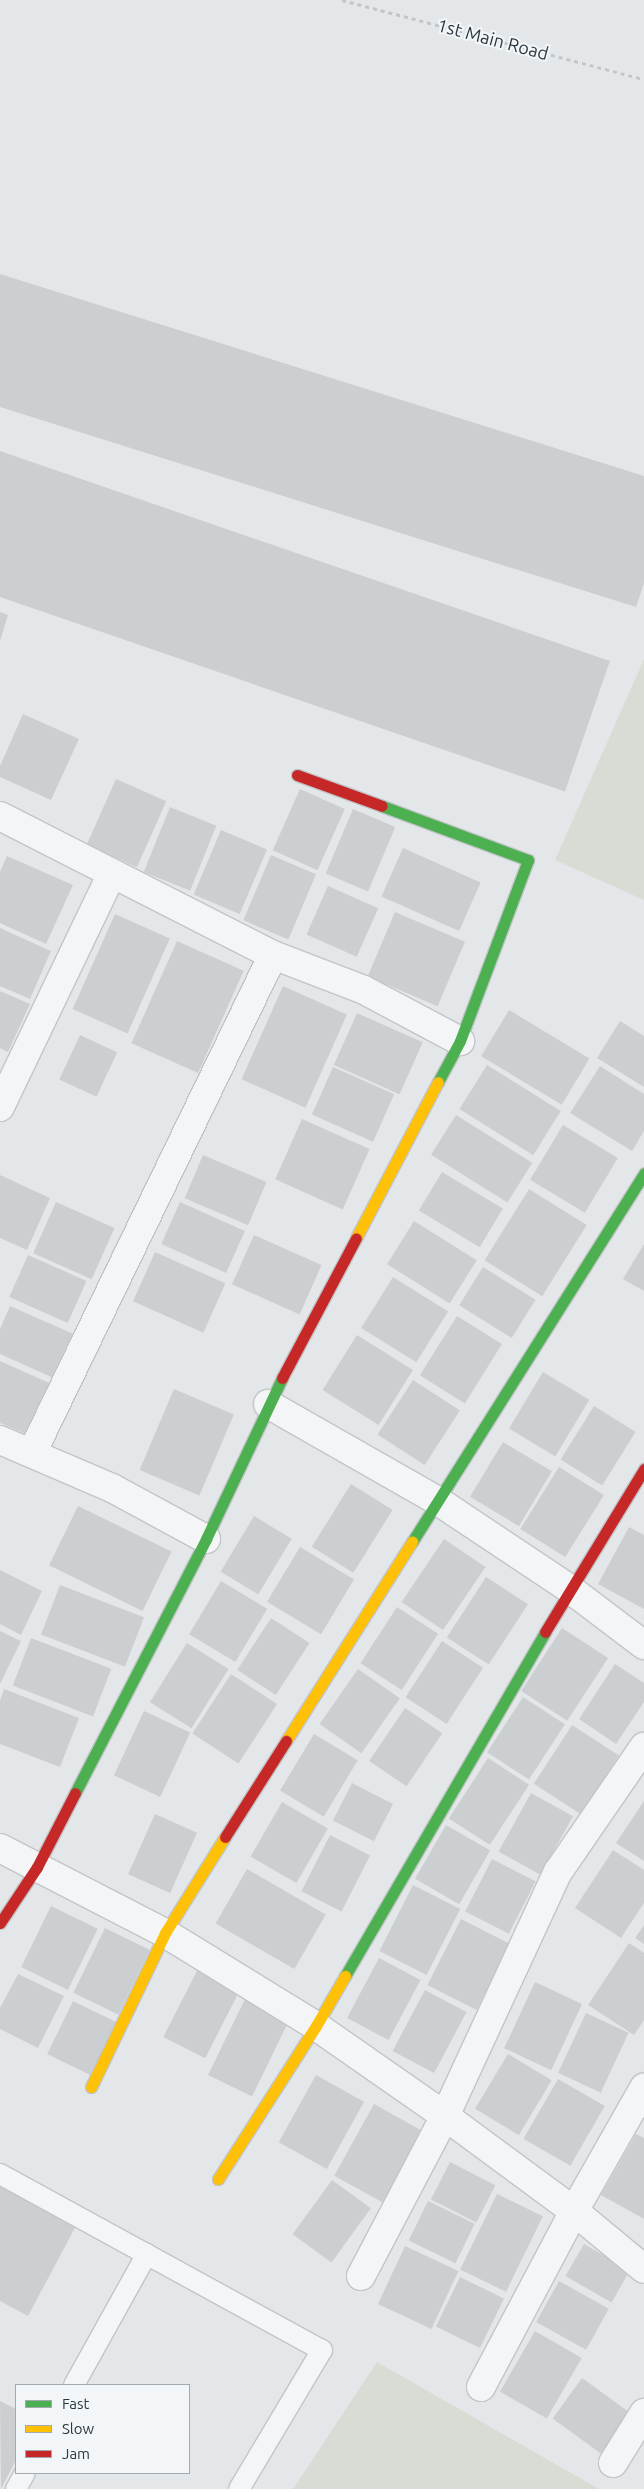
<!DOCTYPE html>
<html>
<head>
<meta charset="utf-8">
<style>
  body { margin:0 }
  #map { position:relative; width:644px; height:2489px; overflow:hidden; background:#e4e7e9; font-family:Ubuntu,sans-serif }
  div>[style] { position:absolute }
  [style*='--x'] { left:calc(var(--x)*1px); top:calc(var(--y)*1px); width:calc(var(--w)*1px); rotate:calc(var(--a)*1deg) }
  .green>* { inset:0; background:#d7ddd5 }
  .building>* { inset:0; background:#cccfd1; transform-origin:0 0 }
  .path>* { height:3px; margin-top:-1.5px; transform-origin:0; background:repeating-linear-gradient(90deg,#c2c6c8 0 4px,transparent 0 8px) }
  .roads { filter:drop-shadow(1px 0 #c2c5c7) drop-shadow(-1px 0 #c2c5c7) drop-shadow(0 1px #c2c5c7) drop-shadow(0 -1px #c2c5c7) }
  .lane>* { height:20px; margin:-10px; padding:0 10px; transform-origin:10px; border-radius:10px; background:#f4f5f6 }
  .street>* { height:28px; margin:-14px; padding:0 14px; transform-origin:14px; border-radius:14px; background:#f4f5f6 }
  .fast>* { height:11px; margin:-5.5px; padding:0 5.5px; transform-origin:5.5px; border-radius:5.5px; background:#4caf50 }
  .slow>* { height:11px; margin:-5.5px; padding:0 5.5px; transform-origin:5.5px; border-radius:5.5px; background:#ffc107 }
  .jam>* { height:11px; margin:-5.5px; padding:0 5.5px; transform-origin:5.5px; border-radius:5.5px; background:#c62828 }
  span { translate:-50% -50%; white-space:nowrap; text-align:center; line-height:1.15; -webkit-text-stroke:4px #f3f6f8; paint-order:stroke }
  .street-label { font-size:18px; color:#2b3842 }
  .legend { position:absolute; left:15px; top:2384px; width:175px; height:90px; box-sizing:border-box; background:#f3f6f8; border:1px solid #a3aaaf; margin:0; padding:6px 9px; list-style:none; font-size:15px; color:#2b3842 }
  .legend li { display:flex; align-items:center; gap:10px; height:25px }
  .legend b { width:25px; border:1px solid #a3aaaf }
</style>
</head>
<body>
<div id="map">
  <div class="green">
    <div style="clip-path:polygon(644px 659px,644px 900px,555px 860px)"></div>
    <div style="clip-path:polygon(377px 2362px,599px 2489px,293px 2489px)"></div>
  </div>
  <div class="building">
    <div style="clip-path:polygon(0 274px,644px 476px,644px 583px,636px 607px,0 407px)"></div>
    <div style="left:0;top:451px;width:645px;height:138px;rotate:19deg"></div>
    <div style="clip-path:polygon(0 612px,8px 615px,0 641px)"></div>
    <div style="clip-path:polygon(23px 714px,79px 739px,51px 800px,0 777px,0 766px)"></div>
    <div style="left:116px;top:779px;width:55px;height:72px;rotate:24deg"></div>
    <div style="left:300px;top:789px;width:49px;height:67px;rotate:24deg"></div>
    <div style="left:170px;top:807px;width:50px;height:70px;rotate:22deg"></div>
    <div style="left:353px;top:809px;width:46px;height:70px;rotate:23deg"></div>
    <div style="left:221px;top:830px;width:50px;height:70px;rotate:23deg"></div>
    <div style="left:403px;top:848px;width:85px;height:53px;rotate:24deg"></div>
    <div style="left:271px;top:855px;width:49px;height:71px;rotate:23deg"></div>
    <div style="clip-path:polygon(7px 856px,73px 885px,46px 944px,0 923px,0 872px)"></div>
    <div style="left:328px;top:886px;width:55px;height:53px;rotate:24deg"></div>
    <div style="left:395px;top:912px;width:76px;height:70px;rotate:23deg"></div>
    <div style="left:115px;top:914px;width:60px;height:104px;rotate:24deg"></div>
    <div style="clip-path:polygon(0 928px,51px 951px,30px 999px,0 986px)"></div>
    <div style="left:177px;top:941px;width:73px;height:112px;rotate:24deg"></div>
    <div style="left:283px;top:986px;width:70px;height:102px;rotate:24deg"></div>
    <div style="clip-path:polygon(0 991px,30px 1004px,8px 1052px,0 1048px)"></div>
    <div style="left:509px;top:1010px;width:94px;height:54px;rotate:31deg"></div>
    <div style="left:357px;top:1013px;width:72px;height:57px;rotate:24deg"></div>
    <div style="clip-path:polygon(620px 1021px,644px 1036px,644px 1087px,597px 1058px)"></div>
    <div style="left:80px;top:1035px;width:41px;height:49px;rotate:25deg"></div>
    <div style="left:487px;top:1065px;width:87px;height:52px;rotate:32deg"></div>
    <div style="clip-path:polygon(600px 1066px,644px 1094px,644px 1131px,632px 1151px,570px 1113px)"></div>
    <div style="left:333px;top:1067px;width:67px;height:52px;rotate:24deg"></div>
    <div style="left:456px;top:1115px;width:90px;height:47px;rotate:32deg"></div>
    <div style="left:302px;top:1119px;width:74px;height:66px;rotate:24deg"></div>
    <div style="left:563px;top:1125px;width:64px;height:64px;rotate:31deg"></div>
    <div style="left:203px;top:1155px;width:69px;height:47px;rotate:23deg"></div>
    <div style="left:442px;top:1172px;width:71px;height:45px;rotate:31deg"></div>
    <div style="clip-path:polygon(0 1175px,50px 1198px,27px 1250px,0 1238px)"></div>
    <div style="left:529px;top:1189px;width:68px;height:84px;rotate:32deg"></div>
    <div style="left:56px;top:1202px;width:64px;height:56px;rotate:24deg"></div>
    <div style="left:180px;top:1202px;width:71px;height:46px;rotate:24deg"></div>
    <div style="left:414px;top:1221px;width:74px;height:51px;rotate:32deg"></div>
    <div style="left:254px;top:1235px;width:74px;height:54px;rotate:24deg"></div>
    <div style="clip-path:polygon(644px 1244px,644px 1291px,623px 1279px)"></div>
    <div style="left:155px;top:1252px;width:77px;height:54px;rotate:24deg"></div>
    <div style="left:28px;top:1255px;width:64px;height:46px;rotate:24deg"></div>
    <div style="left:483px;top:1267px;width:62px;height:45px;rotate:32deg"></div>
    <div style="left:393px;top:1277px;width:65px;height:60px;rotate:32deg"></div>
    <div style="clip-path:polygon(10px 1306px,78px 1336px,58px 1380px,0 1354px,0 1329px)"></div>
    <div style="left:457px;top:1316px;width:53px;height:70px;rotate:32deg"></div>
    <div style="left:357px;top:1335px;width:66px;height:65px;rotate:32deg"></div>
    <div style="clip-path:polygon(0 1361px,56px 1386px,33px 1437px,0 1423px)"></div>
    <div style="left:543px;top:1372px;width:54px;height:66px;rotate:31deg"></div>
    <div style="left:413px;top:1380px;width:56px;height:65px;rotate:33deg"></div>
    <div style="left:174px;top:1389px;width:65px;height:88px;rotate:23deg"></div>
    <div style="left:594px;top:1406px;width:49px;height:63px;rotate:32deg"></div>
    <div style="left:503px;top:1442px;width:57px;height:64px;rotate:31deg"></div>
    <div style="left:559px;top:1467px;width:53px;height:73px;rotate:32deg"></div>
    <div style="left:351px;top:1484px;width:49px;height:74px;rotate:32deg"></div>
    <div style="left:78px;top:1506px;width:104px;height:66px;rotate:26deg"></div>
    <div style="left:254px;top:1516px;width:44px;height:65px;rotate:31deg"></div>
    <div style="clip-path:polygon(629px 1527px,644px 1535px,644px 1609px,598px 1584px)"></div>
    <div style="left:444px;top:1539px;width:50px;height:76px;rotate:34deg"></div>
    <div style="left:300px;top:1547px;width:63px;height:64px;rotate:31deg"></div>
    <div style="clip-path:polygon(0 1570px,42px 1591px,21px 1635px,0 1624px)"></div>
    <div style="left:486px;top:1577px;width:50px;height:72px;rotate:33deg"></div>
    <div style="left:221px;top:1581px;width:54px;height:62px;rotate:31deg"></div>
    <div style="left:60px;top:1585px;width:90px;height:53px;rotate:21deg"></div>
    <div style="left:397px;top:1607px;width:49px;height:67px;rotate:33deg"></div>
    <div style="left:271px;top:1618px;width:46px;height:62px;rotate:33deg"></div>
    <div style="left:562px;top:1628px;width:55px;height:75px;rotate:33deg"></div>
    <div style="clip-path:polygon(0 1631px,21px 1641px,0 1684px)"></div>
    <div style="left:31px;top:1638px;width:86px;height:51px;rotate:21deg"></div>
    <div style="left:442px;top:1641px;width:49px;height:67px;rotate:33deg"></div>
    <div style="left:187px;top:1643px;width:49px;height:70px;rotate:32deg"></div>
    <div style="clip-path:polygon(615px 1664px,644px 1683px,644px 1702px,616px 1744px,579px 1719px)"></div>
    <div style="left:358px;top:1669px;width:51px;height:67px;rotate:35deg"></div>
    <div style="left:231px;top:1674px;width:55px;height:71px;rotate:33deg"></div>
    <div style="clip-path:polygon(4px 1689px,79px 1718px,60px 1767px,0 1744px,0 1701px)"></div>
    <div style="left:523px;top:1697px;width:50px;height:66px;rotate:33deg"></div>
    <div style="left:405px;top:1708px;width:45px;height:64px;rotate:34deg"></div>
    <div style="left:144px;top:1711px;width:51px;height:71px;rotate:25deg"></div>
    <div style="left:572px;top:1725px;width:56px;height:70px;rotate:33deg"></div>
    <div style="left:314px;top:1734px;width:51px;height:66px;rotate:31deg"></div>
    <div style="left:488px;top:1758px;width:49px;height:72px;rotate:33deg"></div>
    <div style="left:352px;top:1783px;width:46px;height:42px;rotate:27deg"></div>
    <div style="left:531px;top:1793px;width:48px;height:67px;rotate:29deg"></div>
    <div style="clip-path:polygon(644px 1801px,644px 1861px,616px 1843px)"></div>
    <div style="left:282px;top:1802px;width:53px;height:63px;rotate:30deg"></div>
    <div style="left:155px;top:1814px;width:46px;height:66px;rotate:24deg"></div>
    <div style="left:446px;top:1825px;width:51px;height:62px;rotate:30deg"></div>
    <div style="left:330px;top:1835px;width:45px;height:63px;rotate:27deg"></div>
    <div style="clip-path:polygon(613px 1850px,644px 1870px,644px 1903px,621px 1938px,575px 1908px)"></div>
    <div style="left:492px;top:1859px;width:49px;height:59px;rotate:27deg"></div>
    <div style="left:247px;top:1869px;width:91px;height:63px;rotate:30deg"></div>
    <div style="left:413px;top:1885px;width:53px;height:74px;rotate:27deg"></div>
    <div style="left:51px;top:1906px;width:52px;height:68px;rotate:26deg"></div>
    <div style="left:461px;top:1919px;width:55px;height:74px;rotate:27deg"></div>
    <div style="clip-path:polygon(644px 1925px,644px 1944px,635px 1938px)"></div>
    <div style="left:105px;top:1928px;width:50px;height:72px;rotate:26deg"></div>
    <div style="clip-path:polygon(629px 1943px,644px 1953px,644px 2020px,634px 2035px,588px 2005px)"></div>
    <div style="left:379px;top:1958px;width:47px;height:68px;rotate:28deg"></div>
    <div style="left:201px;top:1963px;width:47px;height:83px;rotate:27deg"></div>
    <div style="clip-path:polygon(18px 1974px,64px 1996px,38px 2048px,0 2029px,0 2008px)"></div>
    <div style="left:535px;top:1982px;width:52px;height:73px;rotate:25deg"></div>
    <div style="left:425px;top:1990px;width:47px;height:69px;rotate:28deg"></div>
    <div style="left:247px;top:1995px;width:49px;height:89px;rotate:26deg"></div>
    <div style="left:73px;top:2001px;width:48px;height:59px;rotate:26deg"></div>
    <div style="left:586px;top:2013px;width:47px;height:66px;rotate:25deg"></div>
    <div style="left:508px;top:2054px;width:51px;height:64px;rotate:31deg"></div>
    <div style="left:316px;top:2075px;width:55px;height:77px;rotate:29deg"></div>
    <div style="left:558px;top:2079px;width:54px;height:69px;rotate:30deg"></div>
    <div style="left:374px;top:2104px;width:57px;height:82px;rotate:29deg"></div>
    <div style="clip-path:polygon(636px 2134px,644px 2138px,644px 2219px,601px 2195px)"></div>
    <div style="left:450px;top:2162px;width:51px;height:42px;rotate:27deg"></div>
    <div style="left:332px;top:2180px;width:48px;height:67px;rotate:36deg"></div>
    <div style="clip-path:polygon(0 2181px,78px 2222px,28px 2316px,0 2301px)"></div>
    <div style="left:497px;top:2194px;width:51px;height:84px;rotate:26deg"></div>
    <div style="left:428px;top:2201px;width:52px;height:44px;rotate:26deg"></div>
    <div style="left:584px;top:2244px;width:53px;height:37px;rotate:30deg"></div>
    <div style="left:405px;top:2246px;width:59px;height:64px;rotate:25deg"></div>
    <div style="left:460px;top:2277px;width:49px;height:55px;rotate:26deg"></div>
    <div style="left:559px;top:2281px;width:57px;height:47px;rotate:29deg"></div>
    <div style="left:535px;top:2331px;width:54px;height:70px;rotate:30deg"></div>
    <div style="left:582px;top:2378px;width:60px;height:50px;rotate:36deg"></div>
    <div style="clip-path:polygon(0 2401px,16px 2409px,16px 2460px,1px 2489px)"></div>
  </div>
  <div class="path">
    <div style="--x:342;--y:0;--w:312;--a:14.7"></div>
  </div>
  <div class="roads">
    <div class="lane">
      <div style="--x:0;--y:2174;--w:367;--a:28.7"></div>
      <div style="--x:322;--y:2350;--w:162;--a:120.8"></div>
      <div style="--x:74;--y:2385;--w:150;--a:-60.9"></div>
      <div style="--x:16;--y:2489;--w:18;--a:-61"></div>
    </div>
    <div class="street">
      <div style="--x:0;--y:816;--w:306;--a:27"></div>
      <div style="--x:273;--y:955;--w:97;--a:21"></div>
      <div style="--x:364;--y:990;--w:109;--a:28"></div>
      <div style="--x:0;--y:1107;--w:259;--a:-64.4"></div>
      <div style="--x:268;--y:1404;--w:196;--a:29.7"></div>
      <div style="--x:438;--y:1501;--w:159;--a:33.7"></div>
      <div style="--x:570;--y:1589;--w:93;--a:37.1"></div>
      <div style="--x:0;--y:1440;--w:122;--a:23.2"></div>
      <div style="--x:112;--y:1488;--w:107;--a:28.5"></div>
      <div style="--x:32;--y:1453;--w:553;--a:-64.18"></div>
      <div style="--x:0;--y:1848;--w:186;--a:27.3"></div>
      <div style="--x:165;--y:1933;--w:177;--a:31.6"></div>
      <div style="--x:316;--y:2026;--w:157;--a:34.9"></div>
      <div style="--x:445;--y:2116;--w:160;--a:36.4"></div>
      <div style="--x:574;--y:2211;--w:91;--a:39.6"></div>
      <div style="--x:361;--y:2276;--w:181;--a:-62.3"></div>
      <div style="--x:445;--y:2116;--w:269;--a:-65.2"></div>
      <div style="--x:558;--y:1872;--w:152;--a:-55.5"></div>
      <div style="--x:481;--y:2387;--w:199;--a:-62.1"></div>
      <div style="--x:574;--y:2211;--w:142;--a:-60.4"></div>
      <div style="--x:613;--y:2463;--w:59;--a:-58.2"></div>
    </div>
    <div class="fast">
      <div style="--x:382;--y:806;--w:156;--a:20.3"></div>
      <div style="--x:528;--y:860;--w:193;--a:110.6"></div>
      <div style="--x:460;--y:1041;--w:47;--a:118.2"></div>
      <div style="--x:412;--y:1542;--w:436;--a:-57.8"></div>
      <div style="--x:75;--y:1793;--w:286;--a:-62.7"></div>
      <div style="--x:206;--y:1539;--w:178;--a:-64.7"></div>
      <div style="--x:345;--y:1976;--w:398;--a:-59.8"></div>
    </div>
    <div class="slow">
      <div style="--x:356;--y:1238;--w:176;--a:-62.3"></div>
      <div style="--x:286;--y:1741;--w:236;--a:-57.7"></div>
      <div style="--x:91;--y:2087;--w:171;--a:-64.3"></div>
      <div style="--x:165;--y:1933;--w:113;--a:-58"></div>
      <div style="--x:218;--y:2179;--w:182;--a:-57.4"></div>
      <div style="--x:316;--y:2026;--w:58;--a:-59.9"></div>
    </div>
    <div class="jam">
      <div style="--x:297;--y:775;--w:90;--a:20"></div>
      <div style="--x:282;--y:1378;--w:158;--a:-62.1"></div>
      <div style="--x:545;--y:1632;--w:191;--a:-58.7"></div>
      <div style="--x:225;--y:1837;--w:114;--a:-57.6"></div>
      <div style="--x:0;--y:1923;--w:67;--a:-56.5"></div>
      <div style="--x:37;--y:1867;--w:83;--a:-62.8"></div>
    </div>
  </div>
  <div class="street-label">
    <span style="left:493px;top:39px;rotate:15deg">1st Main Road</span>
  </div>
  <ul class="legend">
  <li><b style="height:6px;background:#4caf50"></b>Fast</li>
  <li><b style="height:6px;background:#ffc107"></b>Slow</li>
  <li><b style="height:6px;background:#c62828"></b>Jam</li>
  </ul>
</div>
</body>
</html>
